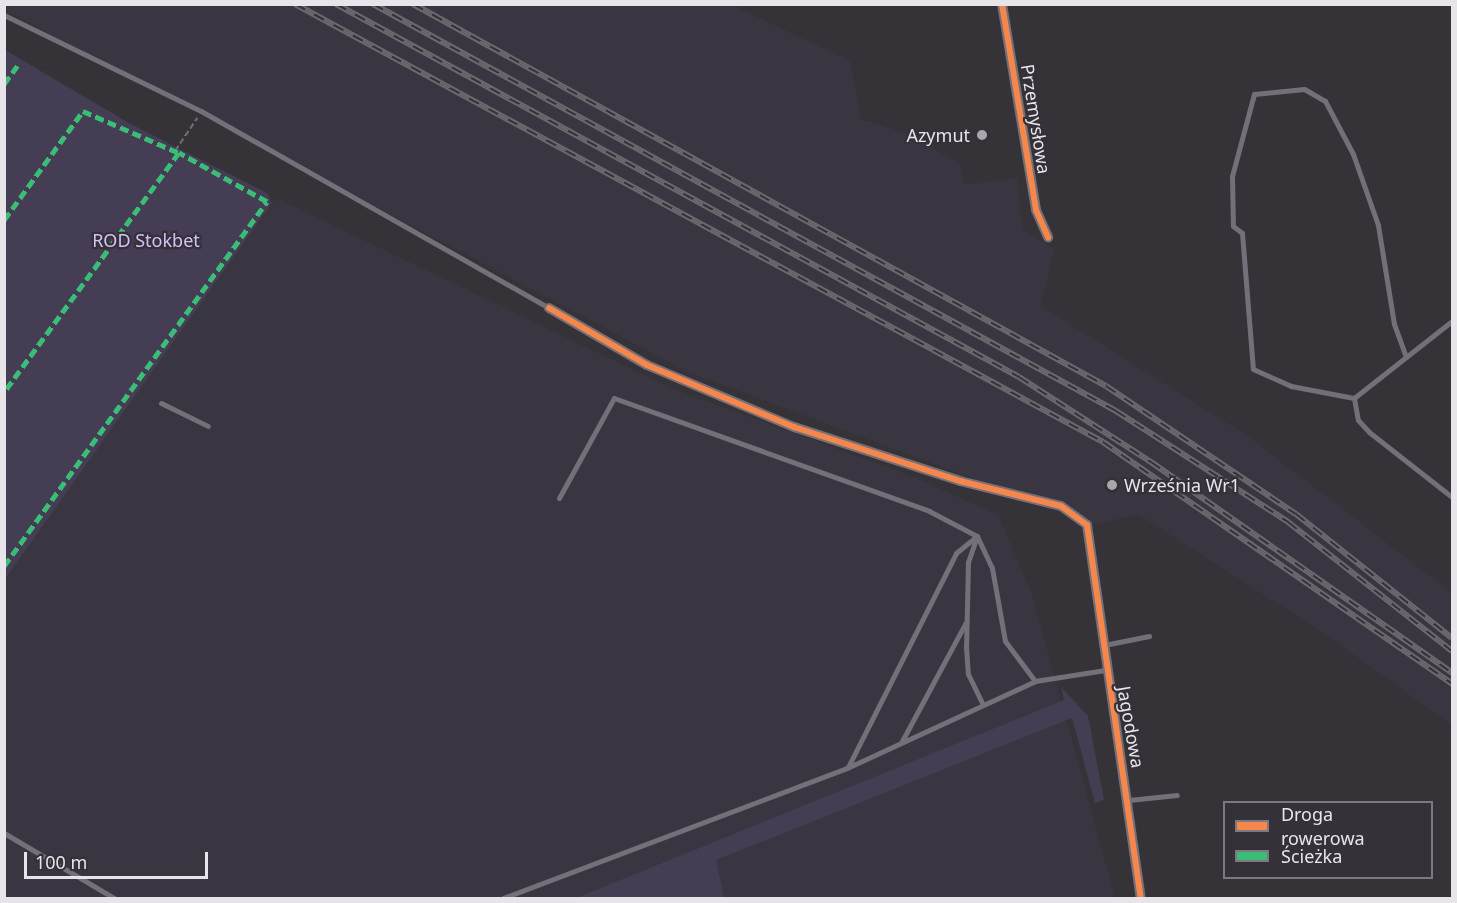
<!DOCTYPE html>
<html>
<head>
<meta charset="utf-8">
<style>
  body { margin:0 }
  #map { position:relative; width:1457px; height:903px; overflow:hidden; background:#353337; font-family:"Noto Sans",sans-serif }
  div>[style] { position:absolute }
  [style*='--x'] { left:calc(var(--x)*1px); top:calc(var(--y)*1px); width:calc(var(--w)*1px); rotate:calc(var(--a)*1deg) }
  .built>* { inset:0; background:#3a3641 }
  .green>* { inset:0; background:#453d53 }
  .path>* { height:2px; margin-top:-1px; transform-origin:0; background:repeating-linear-gradient(90deg,#716e75 0 6px,transparent 0 9px) }
  .service>* { height:5px; margin:-2.5px; padding:0 2.5px; transform-origin:2.5px; border-radius:2.5px; background:#747079 }
  .minor>* { height:10px; margin:-5px; padding:0 5px; transform-origin:5px; border-radius:5px; background:#747079 }
  .rail>* { height:6px; margin-top:-3px; transform-origin:0; background:repeating-linear-gradient(90deg,#343139 0 11px,#6b696e 0 22px); box-sizing:border-box; border-block:2px solid #6b696e }
  .quiet>* { height:4.5px; margin-top:-2.25px; transform-origin:0; background:repeating-linear-gradient(90deg,#3abd76 0 9px,transparent 0 13.5px) }
  .cycleway>* { height:6px; margin:-3px; padding:0 3px; transform-origin:3px; border-radius:3px; background:#f5874c }
  .dots>* { width:16px; height:16px; translate:-50% -50%; box-sizing:border-box; border:3px solid #343139; border-radius:50% }
  span { translate:-50% -50%; white-space:nowrap; text-align:center; line-height:1.15; -webkit-text-stroke:4.5px #343139; paint-order:stroke }
  .street-label { font-size:18px; color:#e7e5ea }
  .poi-label { font-size:18px; color:#e7e5ea }
  .right { translate:-100% -50%; text-align:right }
  .left { translate:0 -50%; text-align:left }
  .park-label { font-size:18px; color:#d6c1f6 }
  .frame { position:absolute; inset:0; border:6px solid #e7e5ea; pointer-events:none }
  .legend { position:absolute; left:1223px; top:801px; width:210px; height:78px; box-sizing:border-box; background:#343139; border:2px solid #7c7980; margin:0; padding:8px 10px; list-style:none; font-size:18px; color:#e7e5ea }
  .legend li { display:flex; align-items:center; gap:12px; height:30px }
  .legend b { width:30px; border:2px solid #7c7980 }
  .scale { position:absolute; left:24px; top:852px; width:184px; height:27px; box-sizing:border-box; border:3px solid #e7e5ea; border-top:0; padding-left:8px; font-size:18px; line-height:21px; white-space:nowrap; color:#e7e5ea; -webkit-text-stroke:4px #343139; paint-order:stroke }
</style>
</head>
<body>
<div id="map">
  <div class="built">
    <div style="clip-path:polygon(4px 5px,732px 5px,850px 61px,861px 119px,907px 134px,960px 164px,964px 185px,1017px 178px,1022px 229px,1054px 249px,1041px 306px,1249px 437px,1452px 593px,1452px 725px,1322px 632px,1138px 514px,1096px 524px,688px 372px,5px 10px)"></div>
    <div style="clip-path:polygon(276px 198px,673px 389px,916px 478px,998px 515px,1032px 595px,1115px 898px,5px 898px,5px 579px)"></div>
  </div>
  <div class="green">
    <div style="clip-path:polygon(5px 50px,129px 123px,267px 193px,272px 203px,5px 579px)"></div>
    <div style="clip-path:polygon(1061px 687px,1088px 716px,1104px 800px,1095px 803px,1072px 718px,716px 860px,724px 898px,576px 898px,1064px 700px)"></div>
  </div>
  <div class="path">
    <div style="--x:175;--y:151;--w:40;--a:-56"></div>
  </div>
  <div class="service">
    <div style="--x:4;--y:15;--w:219;--a:26"></div>
    <div style="--x:201;--y:111;--w:400;--a:29.5"></div>
    <div style="--x:1406;--y:357;--w:35;--a:-110"></div>
    <div style="--x:1394;--y:324;--w:100;--a:-99.2"></div>
    <div style="--x:1378;--y:225;--w:75;--a:-109.4"></div>
    <div style="--x:1353;--y:154;--w:60;--a:-117.8"></div>
    <div style="--x:1325;--y:101;--w:24;--a:-150"></div>
    <div style="--x:1304;--y:89;--w:50;--a:174.3"></div>
    <div style="--x:1254;--y:94;--w:85;--a:105"></div>
    <div style="--x:1232;--y:176;--w:50;--a:88.9"></div>
    <div style="--x:1233;--y:226;--w:11;--a:38"></div>
    <div style="--x:1242;--y:233;--w:136;--a:85.4"></div>
    <div style="--x:1253;--y:369;--w:42;--a:24.1"></div>
    <div style="--x:1291;--y:386;--w:64;--a:10.8"></div>
    <div style="--x:1354;--y:398;--w:125;--a:-38.2"></div>
    <div style="--x:1354;--y:398;--w:22;--a:80"></div>
    <div style="--x:1358;--y:420;--w:16;--a:47"></div>
    <div style="--x:1369;--y:432;--w:105;--a:38.1"></div>
    <div style="--x:161;--y:403;--w:52;--a:26.1"></div>
    <div style="--x:559;--y:498;--w:114;--a:-61.2"></div>
    <div style="--x:614;--y:398;--w:335;--a:19.7"></div>
    <div style="--x:929;--y:511;--w:54;--a:27.5"></div>
    <div style="--x:977;--y:536;--w:28;--a:109"></div>
    <div style="--x:968;--y:562;--w:85;--a:91.3"></div>
    <div style="--x:966;--y:647;--w:27;--a:86"></div>
    <div style="--x:968;--y:674;--w:32;--a:64"></div>
    <div style="--x:1104;--y:645;--w:46;--a:-11.3"></div>
    <div style="--x:902;--y:741;--w:135;--a:-61.7"></div>
    <div style="--x:848;--y:767;--w:240;--a:-63.2"></div>
    <div style="--x:956;--y:553;--w:27;--a:-39"></div>
    <div style="--x:977;--y:536;--w:35;--a:65"></div>
    <div style="--x:992;--y:568;--w:74;--a:79.9"></div>
    <div style="--x:1005;--y:641;--w:50;--a:53.1"></div>
    <div style="--x:1129;--y:800;--w:48;--a:-5.9"></div>
    <div style="--x:4;--y:833;--w:128;--a:30.6"></div>
    <div style="--x:503;--y:898;--w:368;--a:-20.7"></div>
    <div style="--x:847;--y:768;--w:207;--a:-24.8"></div>
    <div style="--x:1035;--y:681;--w:71;--a:-8.9"></div>
  </div>
  <div class="minor">
    <div style="--x:1002;--y:4;--w:209;--a:80.6"></div>
    <div style="--x:1036;--y:210;--w:30;--a:66"></div>
    <div style="--x:549;--y:308;--w:113;--a:30.2"></div>
    <div style="--x:647;--y:365;--w:160;--a:22.9"></div>
    <div style="--x:794;--y:427;--w:175;--a:18"></div>
    <div style="--x:960;--y:481;--w:104;--a:13.9"></div>
    <div style="--x:1061;--y:506;--w:32;--a:36"></div>
    <div style="--x:1087;--y:525;--w:377;--a:81.8"></div>
  </div>
  <div class="rail">
    <div style="--x:295;--y:4;--w:919;--a:28.46"></div>
    <div style="--x:1103;--y:442;--w:425;--a:34.7"></div>
    <div style="--x:336;--y:4;--w:778;--a:28.64"></div>
    <div style="--x:1019;--y:377;--w:157;--a:32.8"></div>
    <div style="--x:1151;--y:462;--w:368;--a:35"></div>
    <div style="--x:373;--y:4;--w:847;--a:28.71"></div>
    <div style="--x:1116;--y:411;--w:205;--a:32.8"></div>
    <div style="--x:1288;--y:522;--w:209;--a:38.2"></div>
    <div style="--x:413;--y:4;--w:791;--a:28.86"></div>
    <div style="--x:1106;--y:386;--w:229;--a:34"></div>
    <div style="--x:1296;--y:514;--w:199;--a:38.5"></div>
  </div>
  <div class="quiet">
    <div style="--x:4;--y:84;--w:24;--a:-54"></div>
    <div style="--x:4;--y:220;--w:135;--a:-54.1"></div>
    <div style="--x:83;--y:111;--w:105;--a:23.6"></div>
    <div style="--x:179;--y:153;--w:297;--a:126.1"></div>
    <div style="--x:4;--y:566;--w:449;--a:-54.2"></div>
    <div style="--x:267;--y:202;--w:101;--a:-150.9"></div>
  </div>
  <div class="cycleway">
    <div style="--x:1002;--y:4;--w:209;--a:80.6"></div>
    <div style="--x:1036;--y:210;--w:30;--a:66"></div>
    <div style="--x:549;--y:308;--w:113;--a:30.2"></div>
    <div style="--x:647;--y:365;--w:160;--a:22.9"></div>
    <div style="--x:794;--y:427;--w:175;--a:18"></div>
    <div style="--x:960;--y:481;--w:104;--a:13.9"></div>
    <div style="--x:1061;--y:506;--w:32;--a:36"></div>
    <div style="--x:1087;--y:525;--w:377;--a:81.8"></div>
  </div>
  <div class="dots">
    <div style="left:982px;top:135px;background:#a9a7ab"></div>
    <div style="left:1112px;top:485px;background:#a9a7ab"></div>
  </div>
  <div class="street-label">
    <span style="left:1036px;top:119px;rotate:81deg">Przemysłowa</span>
    <span style="left:1131px;top:727px;rotate:80deg">Jagodowa</span>
  </div>
  <div class="poi-label">
    <span class="right" style="left:970px;top:135px">Azymut</span>
    <span class="left" style="left:1124px;top:485px">Września Wr1</span>
  </div>
  <div class="park-label">
    <span style="left:146px;top:240px">ROD Stokbet</span>
  </div>
  <div class="frame"></div>
  <ul class="legend">
  <li><b style="height:8px;background:#f5874c"></b>Droga rowerowa</li>
  <li><b style="height:8px;background:#3abd76"></b>Ścieżka</li>
  </ul>
  <div class="scale">100 m</div>
</div>
</body>
</html>
